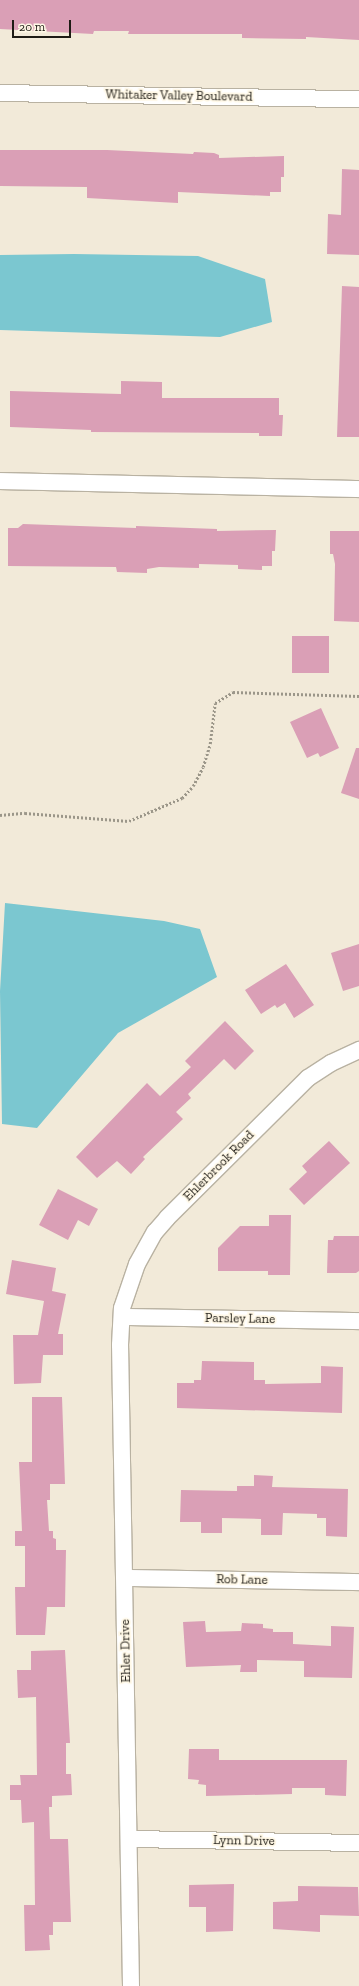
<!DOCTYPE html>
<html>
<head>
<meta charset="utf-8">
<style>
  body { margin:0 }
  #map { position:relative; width:359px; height:1986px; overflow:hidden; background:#f2ead9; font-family:"Zilla Slab",serif }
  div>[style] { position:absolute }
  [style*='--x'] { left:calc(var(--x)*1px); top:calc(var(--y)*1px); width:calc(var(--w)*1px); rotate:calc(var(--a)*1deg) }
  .water>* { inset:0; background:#7bc7d0 }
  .building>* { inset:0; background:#da9fb6; transform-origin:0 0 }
  .path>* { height:2.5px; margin-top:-1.25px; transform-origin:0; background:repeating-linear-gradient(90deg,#9b9689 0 2px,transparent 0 4px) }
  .roads { filter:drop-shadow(1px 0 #b9b2a2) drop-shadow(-1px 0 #b9b2a2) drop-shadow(0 1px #b9b2a2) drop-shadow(0 -1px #b9b2a2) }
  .street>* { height:16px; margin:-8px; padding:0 8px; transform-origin:8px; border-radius:8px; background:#fff }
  span { translate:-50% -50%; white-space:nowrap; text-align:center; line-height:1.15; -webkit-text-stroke:3.5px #fff8e6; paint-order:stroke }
  .street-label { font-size:13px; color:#1e1b15 }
  .scale { position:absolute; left:12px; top:20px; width:59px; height:18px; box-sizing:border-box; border:2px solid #1e1b15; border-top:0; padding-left:5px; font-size:12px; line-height:14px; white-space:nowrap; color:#1e1b15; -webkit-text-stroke:3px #fff8e6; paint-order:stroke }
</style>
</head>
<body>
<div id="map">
  <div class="water">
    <div style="clip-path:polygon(74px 254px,198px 256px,265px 279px,272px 322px,220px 337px,0 330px,0 255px)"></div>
    <div style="clip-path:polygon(5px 903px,164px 921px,200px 929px,217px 977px,118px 1033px,37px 1128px,2px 1124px,0 991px)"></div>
  </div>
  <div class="building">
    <div style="clip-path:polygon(0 0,359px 0,359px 40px,306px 37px,306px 39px,242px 38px,242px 34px,128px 34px,129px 31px,94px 31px,93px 34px,0 29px)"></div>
    <div style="clip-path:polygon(0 150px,107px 150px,193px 154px,194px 152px,214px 153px,219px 155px,219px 158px,284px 156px,284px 177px,281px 177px,281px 192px,270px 192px,270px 196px,178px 192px,178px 203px,87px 198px,87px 187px,0 186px)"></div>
    <div style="clip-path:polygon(342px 169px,359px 170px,359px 255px,327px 254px,328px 214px,341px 215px)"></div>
    <div style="clip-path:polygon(342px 286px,359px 287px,359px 437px,337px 437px)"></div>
    <div style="clip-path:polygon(121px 381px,162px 382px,162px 398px,279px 398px,279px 415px,283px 415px,282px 436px,259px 436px,259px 433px,91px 432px,91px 430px,10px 427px,10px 391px,121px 394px)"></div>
    <div style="clip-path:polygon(23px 524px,136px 528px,136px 526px,217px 529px,217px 531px,276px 530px,275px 551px,272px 551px,272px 566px,262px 566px,262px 570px,238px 569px,238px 565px,199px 564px,199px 568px,159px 567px,147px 569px,147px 573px,117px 572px,116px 567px,8px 566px,8px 528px,18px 528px)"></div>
    <div style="clip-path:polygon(330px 531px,359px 531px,359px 622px,334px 621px,335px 564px,333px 554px,330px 554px)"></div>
    <div style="left:292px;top:636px;width:37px;height:37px"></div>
    <div style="clip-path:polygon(321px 708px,339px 748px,320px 757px,318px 753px,307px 758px,290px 722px)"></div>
    <div style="clip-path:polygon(356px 748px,359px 748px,359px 799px,341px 793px)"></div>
    <div style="clip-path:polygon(359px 944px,359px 986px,343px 991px,331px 953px)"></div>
    <div style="clip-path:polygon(286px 964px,314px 1005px,294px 1018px,285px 1003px,277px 1008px,275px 1005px,261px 1014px,245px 990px)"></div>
    <div style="clip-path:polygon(225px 1021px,254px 1051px,235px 1070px,224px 1059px,188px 1094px,191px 1098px,176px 1112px,183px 1119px,143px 1157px,145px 1159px,131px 1174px,117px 1161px,97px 1178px,76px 1157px,147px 1083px,160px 1096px,191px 1067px,185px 1061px)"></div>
    <div style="clip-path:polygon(329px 1141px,350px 1163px,304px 1205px,289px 1189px,307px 1172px,302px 1166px)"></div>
    <div style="clip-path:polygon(58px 1189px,98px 1209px,89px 1226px,78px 1220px,68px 1240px,39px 1225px)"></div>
    <div style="clip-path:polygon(269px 1215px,291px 1215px,290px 1275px,268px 1275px,268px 1271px,218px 1271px,218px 1248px,240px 1226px,269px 1226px)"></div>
    <div style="clip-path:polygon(334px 1236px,359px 1236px,359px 1271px,356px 1273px,327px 1273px,328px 1240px,333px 1240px)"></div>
    <div style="clip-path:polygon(12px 1260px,56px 1268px,52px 1291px,66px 1294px,58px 1334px,63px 1334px,63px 1355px,43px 1355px,41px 1383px,14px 1384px,13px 1335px,38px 1335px,44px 1301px,6px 1294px)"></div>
    <div style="clip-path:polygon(202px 1361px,254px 1362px,254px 1380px,265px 1380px,265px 1384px,321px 1383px,321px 1366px,343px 1367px,342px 1413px,177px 1408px,177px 1383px,194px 1383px,194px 1380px,201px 1380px)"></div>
    <div style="clip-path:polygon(32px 1397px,62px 1397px,65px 1484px,50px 1484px,50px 1500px,47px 1500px,49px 1531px,53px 1531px,53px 1538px,56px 1539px,56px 1550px,66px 1550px,65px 1607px,47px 1607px,45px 1635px,16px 1635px,15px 1587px,25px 1587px,25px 1546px,15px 1546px,15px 1531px,22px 1531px,19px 1462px,32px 1462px)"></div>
    <div style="clip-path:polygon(254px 1475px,273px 1476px,272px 1487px,348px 1489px,347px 1537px,326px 1536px,326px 1518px,317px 1518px,317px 1514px,283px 1513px,282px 1535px,261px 1535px,261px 1519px,222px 1518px,222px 1533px,201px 1533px,201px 1522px,180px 1522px,181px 1490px,237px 1491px,237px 1486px,254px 1486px)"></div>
    <div style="clip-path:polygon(205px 1621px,206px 1632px,241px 1631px,242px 1623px,263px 1624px,263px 1628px,273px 1629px,273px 1632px,293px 1632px,293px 1644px,331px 1646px,331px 1626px,354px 1627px,352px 1678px,304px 1677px,304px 1661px,257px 1660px,257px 1672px,240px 1672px,241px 1665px,186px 1667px,183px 1622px)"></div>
    <div style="clip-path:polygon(65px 1650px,70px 1743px,66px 1743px,66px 1774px,71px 1774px,72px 1795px,52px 1796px,52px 1807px,49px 1807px,50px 1839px,68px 1839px,71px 1922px,53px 1922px,53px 1935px,49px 1935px,50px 1950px,25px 1951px,24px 1905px,35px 1905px,34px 1822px,22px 1823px,21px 1800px,10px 1800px,10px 1785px,21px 1785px,20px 1775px,37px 1775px,36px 1697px,18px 1698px,17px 1670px,31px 1670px,31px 1651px)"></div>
    <div style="clip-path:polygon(189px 1749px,219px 1749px,219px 1760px,347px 1760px,346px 1796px,325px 1795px,325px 1788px,292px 1788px,292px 1794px,206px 1796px,206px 1785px,198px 1784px,199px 1780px,188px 1779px)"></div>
    <div style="clip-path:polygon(234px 1884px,233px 1931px,206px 1932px,206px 1907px,189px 1907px,189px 1885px)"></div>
    <div style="clip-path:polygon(298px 1886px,358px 1887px,359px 1916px,320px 1915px,320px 1932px,273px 1929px,273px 1902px,298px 1901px)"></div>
  </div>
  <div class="path">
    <div style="--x:0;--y:815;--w:25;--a:-5"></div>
    <div style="--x:25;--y:813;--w:104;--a:4.4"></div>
    <div style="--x:129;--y:821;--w:58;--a:-23.5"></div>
    <div style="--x:182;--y:798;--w:16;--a:-47"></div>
    <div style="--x:193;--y:786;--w:21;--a:-62"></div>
    <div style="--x:203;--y:767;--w:24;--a:-73"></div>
    <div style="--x:210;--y:744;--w:41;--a:-83"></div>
    <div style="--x:215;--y:703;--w:21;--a:-31"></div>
    <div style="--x:233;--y:692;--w:126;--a:1.8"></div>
  </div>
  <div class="roads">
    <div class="street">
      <div style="--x:0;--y:93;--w:359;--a:1"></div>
      <div style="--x:0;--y:481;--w:359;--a:1.3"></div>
      <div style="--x:122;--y:1317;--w:237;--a:1"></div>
      <div style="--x:125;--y:1578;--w:234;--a:1"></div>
      <div style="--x:130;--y:1839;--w:229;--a:1"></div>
      <div style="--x:131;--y:1986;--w:641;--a:-90.98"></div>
      <div style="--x:120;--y:1345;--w:37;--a:-87"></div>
      <div style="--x:122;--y:1308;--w:46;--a:-71.2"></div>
      <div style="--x:137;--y:1264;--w:37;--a:-61"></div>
      <div style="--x:155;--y:1232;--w:18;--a:-49"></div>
      <div style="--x:167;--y:1218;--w:199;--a:-44.8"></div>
      <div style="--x:308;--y:1078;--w:27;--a:-33"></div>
      <div style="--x:331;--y:1063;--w:31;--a:-25"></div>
    </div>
  </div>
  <div class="street-label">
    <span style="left:179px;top:96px;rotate:1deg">Whitaker Valley Boulevard</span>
    <span style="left:219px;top:1166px;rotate:-45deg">Ehlerbrook Road</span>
    <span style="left:240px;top:1319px;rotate:1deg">Parsley Lane</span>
    <span style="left:242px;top:1580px;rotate:1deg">Rob Lane</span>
    <span style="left:126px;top:1651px;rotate:-91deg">Ehler Drive</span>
    <span style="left:244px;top:1841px;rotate:1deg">Lynn Drive</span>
  </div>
  <div class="scale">20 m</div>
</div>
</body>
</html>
